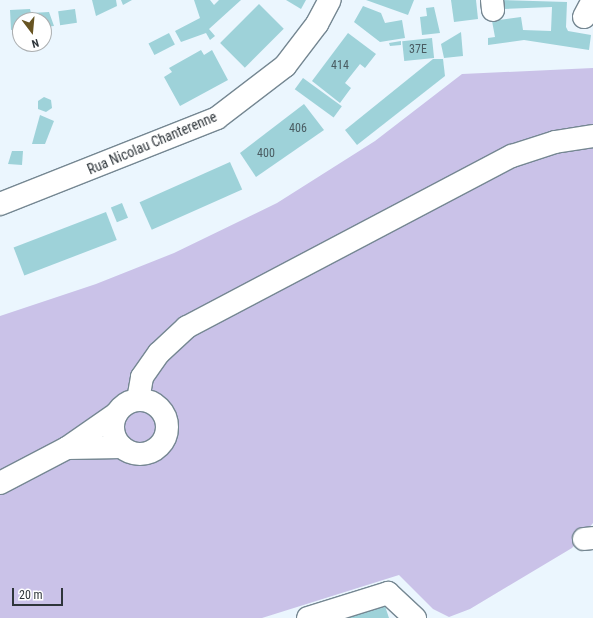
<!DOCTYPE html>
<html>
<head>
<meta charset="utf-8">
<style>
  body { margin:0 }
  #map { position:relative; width:593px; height:618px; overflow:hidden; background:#ebf6fe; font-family:"Roboto Condensed",sans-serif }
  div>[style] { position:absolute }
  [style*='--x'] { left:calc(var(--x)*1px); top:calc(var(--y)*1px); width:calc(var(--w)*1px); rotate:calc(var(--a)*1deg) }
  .green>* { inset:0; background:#cac2e8 }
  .building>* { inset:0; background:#9ed2d9; transform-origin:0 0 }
  .roads { filter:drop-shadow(1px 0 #758792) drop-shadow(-1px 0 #758792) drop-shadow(0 1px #758792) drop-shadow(0 -1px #758792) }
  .minor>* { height:22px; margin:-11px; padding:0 11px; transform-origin:11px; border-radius:11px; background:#fff }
  .minor>.ring { margin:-11px; padding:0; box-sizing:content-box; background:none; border:22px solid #fff; border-radius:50% }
  span { translate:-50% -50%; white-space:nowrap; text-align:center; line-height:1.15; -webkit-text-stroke:4px #fff; paint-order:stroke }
  .number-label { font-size:12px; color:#4a5c62 }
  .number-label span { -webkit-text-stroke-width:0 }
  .street-label { font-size:14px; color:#2e353a }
  .north { position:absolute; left:12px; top:12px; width:40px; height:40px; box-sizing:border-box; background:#fff; border:1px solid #abaeb0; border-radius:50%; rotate:164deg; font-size:11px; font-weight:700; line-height:16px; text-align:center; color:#2e353a }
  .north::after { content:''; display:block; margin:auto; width:14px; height:18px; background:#675422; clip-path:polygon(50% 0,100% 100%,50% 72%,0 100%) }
  .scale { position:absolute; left:12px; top:588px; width:51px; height:18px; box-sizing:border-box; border:2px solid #2e353a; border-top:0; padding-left:5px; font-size:12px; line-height:14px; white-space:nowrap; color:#2e353a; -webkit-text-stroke:3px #fff; paint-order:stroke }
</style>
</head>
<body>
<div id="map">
  <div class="green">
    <div style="clip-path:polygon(593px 68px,593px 523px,572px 548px,470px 609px,449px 617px,433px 609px,399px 575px,262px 618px,0 618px,0 316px,96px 284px,174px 253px,277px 203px,375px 141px,462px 74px)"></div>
  </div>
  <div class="building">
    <div style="clip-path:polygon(92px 0,116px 0,117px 6px,96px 16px)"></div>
    <div style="clip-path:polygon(121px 0,132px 0,123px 5px)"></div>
    <div style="clip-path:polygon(194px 0,210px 0,214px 5px,219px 0,241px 0,209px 29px,215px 36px,210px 40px,206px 33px,181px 42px,175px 31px,200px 18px)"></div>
    <div style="clip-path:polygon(286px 0,306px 0,301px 9px)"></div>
    <div style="clip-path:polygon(366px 0,414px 0,408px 15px)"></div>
    <div style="clip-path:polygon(451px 0,476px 0,478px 19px,454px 22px)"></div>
    <div style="clip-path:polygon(502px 0,567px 2px,566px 27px,568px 31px,591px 35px,589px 50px,524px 40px,488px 45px,488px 38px,495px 37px,492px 21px,521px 17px,523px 30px,551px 31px,552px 7px,503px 9px)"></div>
    <div style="left:259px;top:4px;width:35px;height:55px;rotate:45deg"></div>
    <div style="clip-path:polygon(363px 6px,381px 13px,385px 23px,402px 20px,405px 38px,380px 42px,354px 22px)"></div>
    <div style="clip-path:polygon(434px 7px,440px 33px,422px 35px,420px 17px,427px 16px,426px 8px)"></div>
    <div style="clip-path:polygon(30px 9px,31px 13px,49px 12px,54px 26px,44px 27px,44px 20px,20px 20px,20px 29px,11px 30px,10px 10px)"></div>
    <div style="left:75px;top:9px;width:14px;height:17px;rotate:82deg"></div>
    <div style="clip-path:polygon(461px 32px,463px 56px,444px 58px,441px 44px)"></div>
    <div style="left:169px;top:33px;width:13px;height:23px;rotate:63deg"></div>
    <div style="clip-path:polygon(348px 33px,376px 54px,365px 68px,360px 64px,345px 83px,351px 88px,340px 103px,312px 81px)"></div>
    <div style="left:432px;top:38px;width:20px;height:30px;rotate:84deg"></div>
    <div style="clip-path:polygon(401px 41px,401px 45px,390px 46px,389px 43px)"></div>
    <div style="clip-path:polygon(201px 50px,204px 55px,212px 50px,228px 80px,180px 106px,164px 77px,172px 72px,169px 68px)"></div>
    <div style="clip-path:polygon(433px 59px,443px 59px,445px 76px,357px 145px,345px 130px)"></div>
    <div style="left:303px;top:78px;width:48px;height:14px;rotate:36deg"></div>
    <div style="clip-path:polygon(44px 97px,51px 100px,52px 108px,46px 112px,38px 109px,38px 101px)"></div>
    <div style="clip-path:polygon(304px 104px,324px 130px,256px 177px,240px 153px)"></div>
    <div style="clip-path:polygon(40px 115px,54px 121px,45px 144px,32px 144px)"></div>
    <div style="clip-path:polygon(12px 151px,23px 151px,22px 165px,8px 164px)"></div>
    <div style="left:230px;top:162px;width:30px;height:99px;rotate:66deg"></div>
    <div style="left:122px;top:203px;width:16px;height:12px;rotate:68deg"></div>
    <div style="left:106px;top:212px;width:30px;height:99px;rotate:69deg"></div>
    <div style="clip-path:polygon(384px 603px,389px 618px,333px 618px)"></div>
  </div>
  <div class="roads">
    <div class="minor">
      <div style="--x:492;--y:0;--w:10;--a:84"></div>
      <div style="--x:584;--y:17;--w:19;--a:-62"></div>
      <div style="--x:0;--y:204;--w:233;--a:-21.6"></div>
      <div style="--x:217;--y:118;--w:86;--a:-37.4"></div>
      <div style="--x:285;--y:66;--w:53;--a:-52.7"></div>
      <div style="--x:317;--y:24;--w:27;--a:-62"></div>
      <div style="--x:138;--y:400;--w:23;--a:-80"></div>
      <div style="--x:142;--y:377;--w:29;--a:-55"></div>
      <div style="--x:159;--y:353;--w:38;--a:-43"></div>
      <div style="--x:187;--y:327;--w:367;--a:-27.8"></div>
      <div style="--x:512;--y:156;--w:45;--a:-18"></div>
      <div style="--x:555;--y:142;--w:38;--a:-9"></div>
      <div class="ring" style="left:113px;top:400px;width:32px;height:32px"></div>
      <div style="--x:67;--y:448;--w:55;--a:-1"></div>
      <div style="--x:0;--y:483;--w:76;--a:-27.6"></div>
      <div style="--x:67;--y:448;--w:60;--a:-34.8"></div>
      <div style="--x:584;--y:539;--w:9;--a:-6"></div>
      <div style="--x:308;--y:618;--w:84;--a:-17.4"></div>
      <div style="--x:388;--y:593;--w:37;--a:43"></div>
    </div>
  </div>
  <div class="number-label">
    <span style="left:418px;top:50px">37E</span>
    <span style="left:340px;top:66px">414</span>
    <span style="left:298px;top:129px">406</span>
    <span style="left:266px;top:154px">400</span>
  </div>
  <div class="street-label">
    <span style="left:152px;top:143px;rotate:-23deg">Rua Nicolau Chanterenne</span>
  </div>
  <div class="north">N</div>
  <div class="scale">20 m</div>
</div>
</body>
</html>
